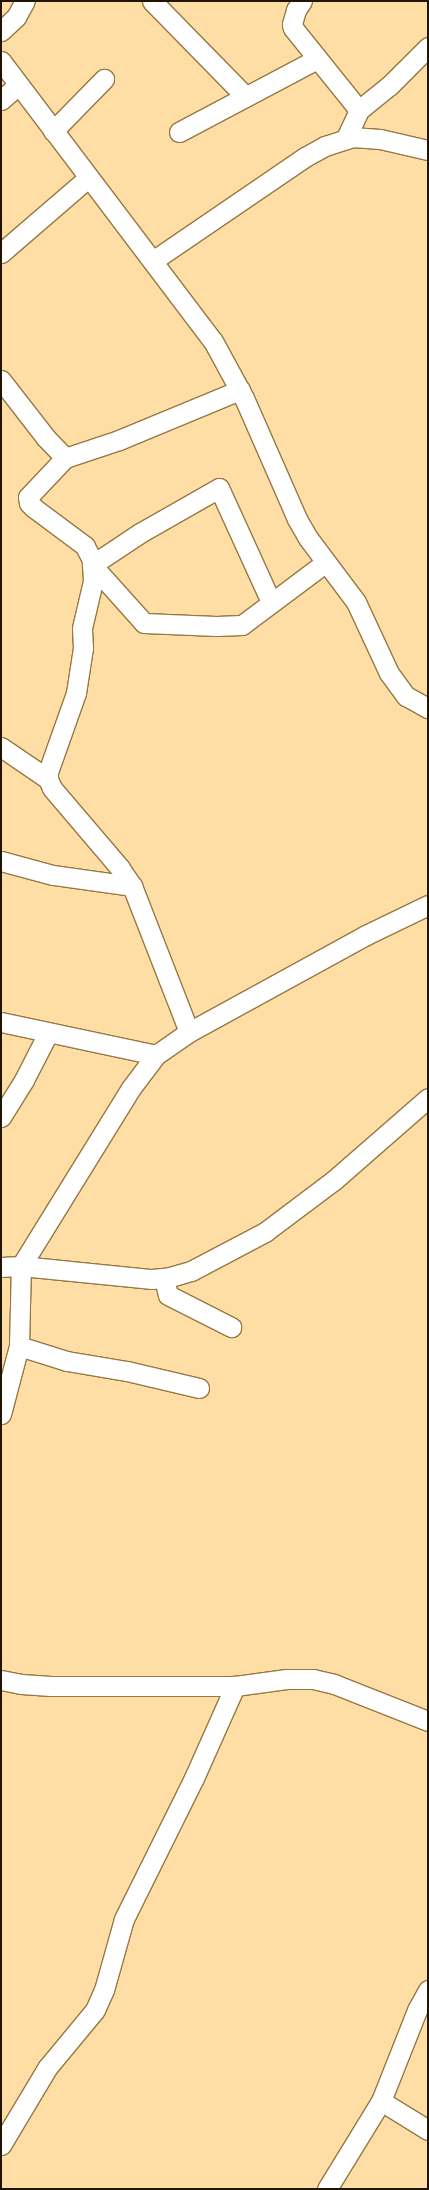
<!DOCTYPE html>
<html>
<head>
<meta charset="utf-8">
<style>
  body { margin:0 }
  #map { position:relative; width:429px; height:2190px; overflow:hidden; background:#ffdea6; font-family:Barlow,sans-serif }
  div>[style] { position:absolute }
  [style*='--x'] { left:calc(var(--x)*1px); top:calc(var(--y)*1px); width:calc(var(--w)*1px); rotate:calc(var(--a)*1deg) }
  .roads { filter:drop-shadow(1px 0 #967843) drop-shadow(-1px 0 #967843) drop-shadow(0 1px #967843) drop-shadow(0 -1px #967843) }
  .minor>* { height:19px; margin:-9.5px; padding:0 9.5px; transform-origin:9.5px; border-radius:9.5px; background:#fff }
  span { translate:-50% -50%; white-space:nowrap; text-align:center; line-height:1.15; -webkit-text-stroke:4px #fff; paint-order:stroke }
  .frame { position:absolute; inset:0; border:2px solid #1f1400; pointer-events:none }
</style>
</head>
<body>
<div id="map">
  <div class="roads">
    <div class="minor">
      <div style="--x:152;--y:1;--w:134;--a:45.6"></div>
      <div style="--x:302;--y:1;--w:11;--a:124"></div>
      <div style="--x:296;--y:10;--w:15;--a:106"></div>
      <div style="--x:292;--y:24;--w:4;--a:76"></div>
      <div style="--x:293;--y:28;--w:105;--a:51.2"></div>
      <div style="--x:1;--y:31;--w:21;--a:-43"></div>
      <div style="--x:16;--y:17;--w:18;--a:-61"></div>
      <div style="--x:1;--y:61;--w:351;--a:52.9"></div>
      <div style="--x:213;--y:341;--w:65;--a:61.5"></div>
      <div style="--x:244;--y:398;--w:132;--a:66.3"></div>
      <div style="--x:297;--y:519;--w:22;--a:60"></div>
      <div style="--x:308;--y:538;--w:80;--a:53.1"></div>
      <div style="--x:356;--y:602;--w:78;--a:65.1"></div>
      <div style="--x:389;--y:673;--w:29;--a:54"></div>
      <div style="--x:406;--y:696;--w:25;--a:29"></div>
      <div style="--x:1;--y:100;--w:23;--a:-41"></div>
      <div style="--x:53;--y:131;--w:73;--a:-45.6"></div>
      <div style="--x:179;--y:132;--w:156;--a:-27.9"></div>
      <div style="--x:346;--y:138;--w:31;--a:-65"></div>
      <div style="--x:359;--y:110;--w:38;--a:-39"></div>
      <div style="--x:389;--y:86;--w:55;--a:-45"></div>
      <div style="--x:1;--y:253;--w:115;--a:-40.8"></div>
      <div style="--x:154;--y:260;--w:183;--a:-34.3"></div>
      <div style="--x:305;--y:157;--w:23;--a:-29"></div>
      <div style="--x:325;--y:146;--w:28;--a:-18"></div>
      <div style="--x:352;--y:137;--w:28;--a:4"></div>
      <div style="--x:380;--y:139;--w:49;--a:12.9"></div>
      <div style="--x:1;--y:380;--w:73;--a:52.2"></div>
      <div style="--x:46;--y:438;--w:28;--a:46"></div>
      <div style="--x:271;--y:602;--w:125;--a:-114.5"></div>
      <div style="--x:219;--y:488;--w:91;--a:150.3"></div>
      <div style="--x:140;--y:533;--w:58;--a:146.3"></div>
      <div style="--x:92;--y:565;--w:78;--a:48.1"></div>
      <div style="--x:144;--y:623;--w:72;--a:2.4"></div>
      <div style="--x:216;--y:626;--w:26;--a:-2"></div>
      <div style="--x:242;--y:625;--w:104;--a:-36.8"></div>
      <div style="--x:1;--y:747;--w:57;--a:34.2"></div>
      <div style="--x:1;--y:861;--w:54;--a:15.1"></div>
      <div style="--x:53;--y:875;--w:80;--a:7.9"></div>
      <div style="--x:1;--y:1022;--w:158;--a:12"></div>
      <div style="--x:189;--y:1032;--w:157;--a:-111.3"></div>
      <div style="--x:132;--y:886;--w:22;--a:-124"></div>
      <div style="--x:120;--y:868;--w:105;--a:-130.4"></div>
      <div style="--x:52;--y:788;--w:10;--a:-114"></div>
      <div style="--x:48;--y:779;--w:7;--a:-90"></div>
      <div style="--x:48;--y:772;--w:84;--a:-70.5"></div>
      <div style="--x:76;--y:693;--w:46;--a:-81.2"></div>
      <div style="--x:83;--y:648;--w:20;--a:-93"></div>
      <div style="--x:82;--y:628;--w:48;--a:-76.8"></div>
      <div style="--x:93;--y:581;--w:21;--a:-93"></div>
      <div style="--x:92;--y:560;--w:16;--a:-117"></div>
      <div style="--x:85;--y:546;--w:64;--a:-143.3"></div>
      <div style="--x:34;--y:508;--w:7;--a:-135"></div>
      <div style="--x:29;--y:503;--w:6;--a:-99"></div>
      <div style="--x:28;--y:497;--w:54;--a:-46.5"></div>
      <div style="--x:65;--y:458;--w:57;--a:-18.4"></div>
      <div style="--x:119;--y:440;--w:131;--a:-22.5"></div>
      <div style="--x:1;--y:1117;--w:44;--a:-58.1"></div>
      <div style="--x:24;--y:1080;--w:53;--a:-62.9"></div>
      <div style="--x:1;--y:1267;--w:20;--a:-3"></div>
      <div style="--x:21;--y:1266;--w:132;--a:5.7"></div>
      <div style="--x:152;--y:1279;--w:18;--a:-6"></div>
      <div style="--x:170;--y:1277;--w:22;--a:-16"></div>
      <div style="--x:191;--y:1271;--w:84;--a:-27.8"></div>
      <div style="--x:265;--y:1232;--w:85;--a:-36.9"></div>
      <div style="--x:333;--y:1181;--w:126;--a:-41.1"></div>
      <div style="--x:164;--y:1278;--w:17;--a:77"></div>
      <div style="--x:168;--y:1295;--w:71;--a:26.9"></div>
      <div style="--x:19;--y:1346;--w:50;--a:17.4"></div>
      <div style="--x:67;--y:1361;--w:61;--a:9.5"></div>
      <div style="--x:127;--y:1371;--w:74;--a:13.3"></div>
      <div style="--x:1;--y:1414;--w:70;--a:-75.2"></div>
      <div style="--x:19;--y:1346;--w:80;--a:-88.6"></div>
      <div style="--x:21;--y:1266;--w:209;--a:-58.3"></div>
      <div style="--x:131;--y:1088;--w:41;--a:-52.9"></div>
      <div style="--x:156;--y:1055;--w:40;--a:-34.9"></div>
      <div style="--x:189;--y:1032;--w:202;--a:-28.7"></div>
      <div style="--x:366;--y:935;--w:69;--a:-25.8"></div>
      <div style="--x:1;--y:1680;--w:20;--a:11"></div>
      <div style="--x:21;--y:1684;--w:30;--a:4"></div>
      <div style="--x:51;--y:1686;--w:184;--a:0"></div>
      <div style="--x:235;--y:1686;--w:52;--a:-7.7"></div>
      <div style="--x:287;--y:1679;--w:26;--a:0"></div>
      <div style="--x:313;--y:1679;--w:22;--a:13"></div>
      <div style="--x:334;--y:1684;--w:101;--a:21.5"></div>
      <div style="--x:381;--y:2101;--w:55;--a:31.7"></div>
      <div style="--x:1;--y:2145;--w:90;--a:-59.1"></div>
      <div style="--x:47;--y:2068;--w:75;--a:-50.4"></div>
      <div style="--x:95;--y:2010;--w:22;--a:-66"></div>
      <div style="--x:104;--y:1990;--w:74;--a:-74.3"></div>
      <div style="--x:124;--y:1919;--w:157;--a:-63.6"></div>
      <div style="--x:194;--y:1778;--w:101;--a:-66"></div>
      <div style="--x:327;--y:2189;--w:103;--a:-58.5"></div>
      <div style="--x:381;--y:2101;--w:98;--a:-68.4"></div>
      <div style="--x:417;--y:2010;--w:23;--a:-61"></div>
    </div>
  </div>
  <div class="frame"></div>
</div>
</body>
</html>
